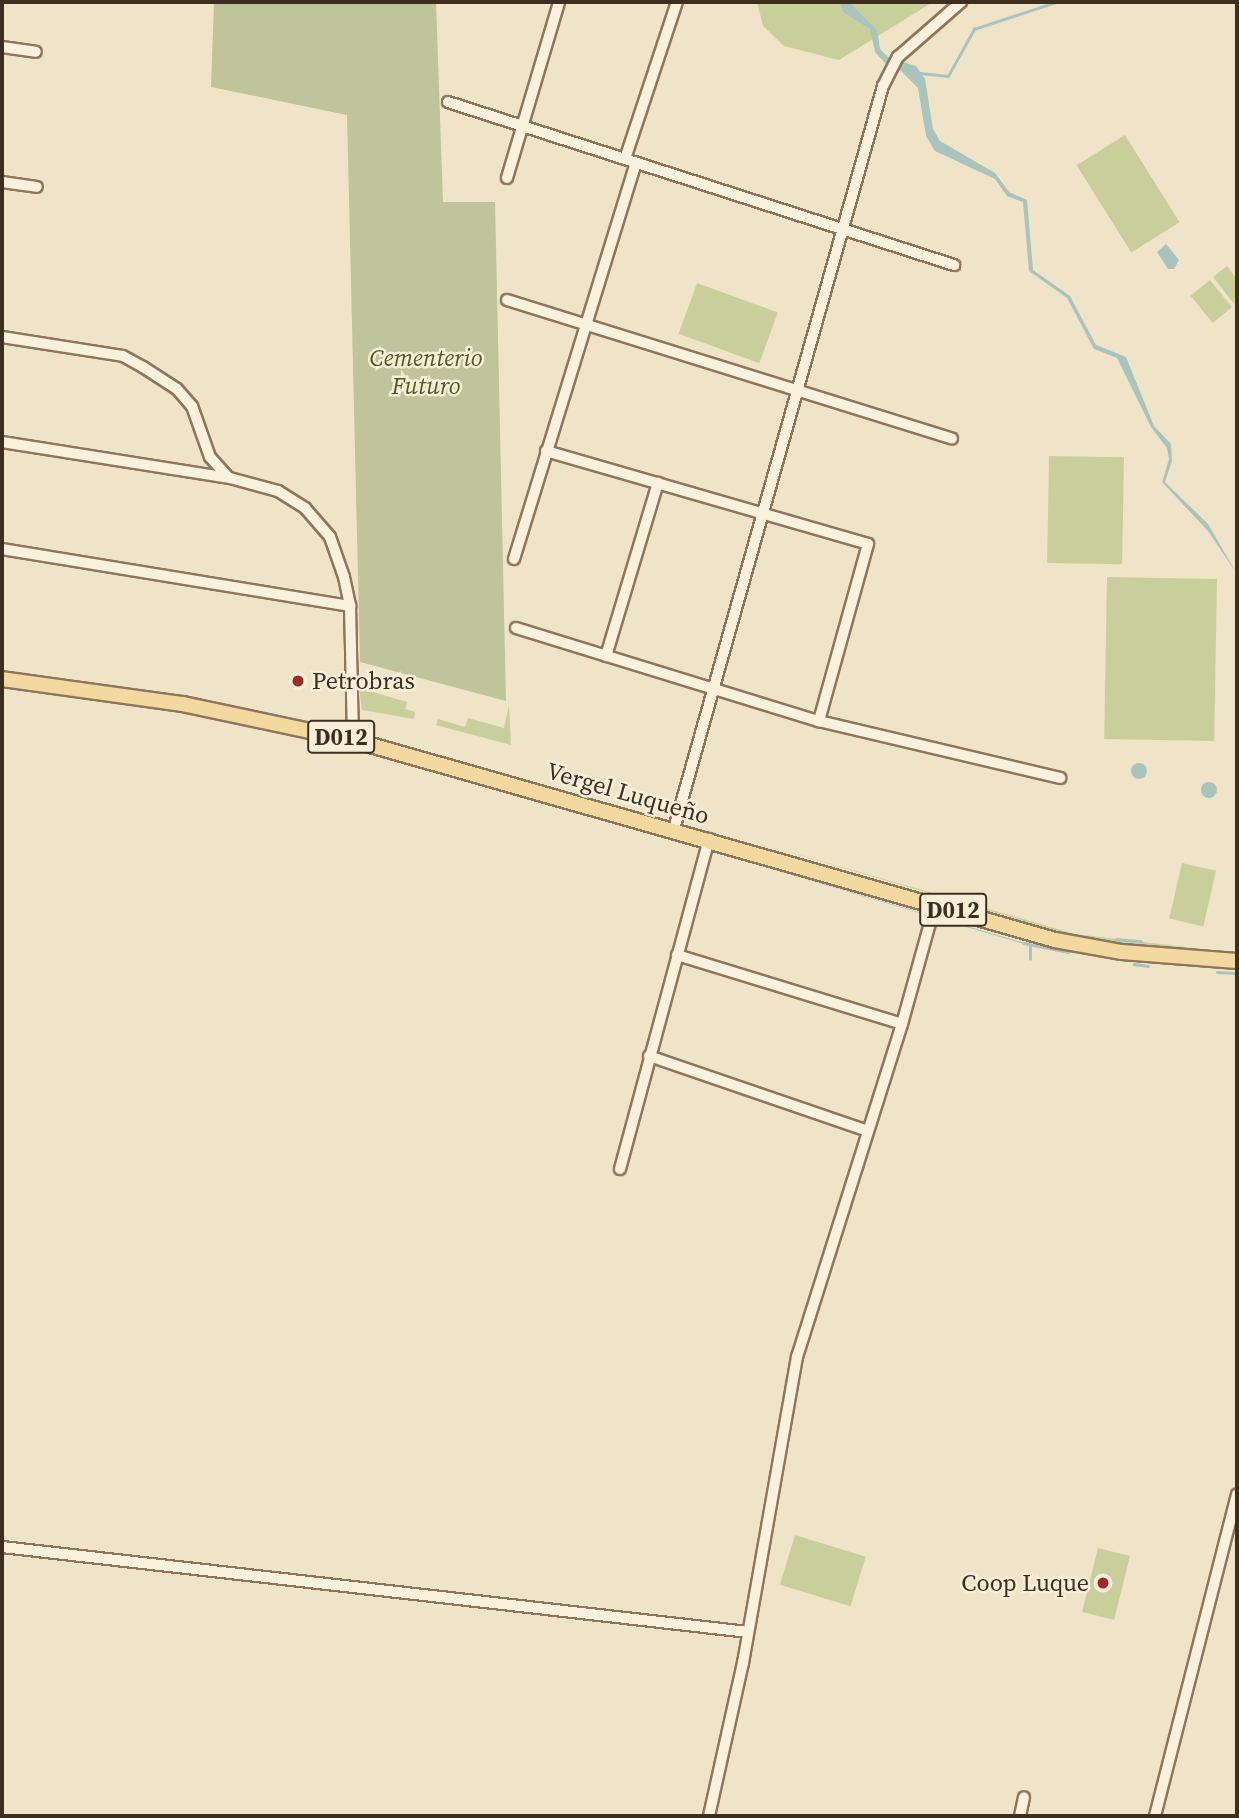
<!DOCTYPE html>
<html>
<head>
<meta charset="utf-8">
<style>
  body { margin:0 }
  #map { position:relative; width:1239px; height:1818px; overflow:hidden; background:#f0e4c8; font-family:"Source Serif 4",serif }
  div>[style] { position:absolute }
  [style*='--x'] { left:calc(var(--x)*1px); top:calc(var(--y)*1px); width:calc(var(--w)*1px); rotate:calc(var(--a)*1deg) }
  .green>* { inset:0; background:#c9cf9b; transform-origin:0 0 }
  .cemetery>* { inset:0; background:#bfc49a }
  .water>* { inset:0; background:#a9c4bc }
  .round { border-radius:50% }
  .stream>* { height:2.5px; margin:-1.25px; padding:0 1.25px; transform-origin:1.25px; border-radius:1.25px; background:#a9c4bc }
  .roads { filter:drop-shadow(2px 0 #8d765c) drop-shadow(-2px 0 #8d765c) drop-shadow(0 2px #8d765c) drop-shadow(0 -2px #8d765c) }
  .minor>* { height:10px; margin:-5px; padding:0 5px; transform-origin:5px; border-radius:5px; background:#faf1dc }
  .primary>* { height:14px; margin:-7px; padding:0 7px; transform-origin:7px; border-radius:7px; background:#f3d9a0 }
  .dots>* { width:19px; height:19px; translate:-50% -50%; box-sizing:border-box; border:4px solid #f7eed8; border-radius:50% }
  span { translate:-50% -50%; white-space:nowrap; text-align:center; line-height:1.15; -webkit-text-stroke:5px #f7eed8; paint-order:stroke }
  .shield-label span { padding:2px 5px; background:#f7eed8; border:2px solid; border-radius:5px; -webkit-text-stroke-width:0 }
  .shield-label { font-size:23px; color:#3d2e20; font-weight:700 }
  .park-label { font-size:24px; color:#4d5a26; font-style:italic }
  .poi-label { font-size:24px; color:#3d2e20 }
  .left { translate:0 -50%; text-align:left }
  .right { translate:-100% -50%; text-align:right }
  .street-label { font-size:24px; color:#3d2e20 }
  .frame { position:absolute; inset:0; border:4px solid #3d2e20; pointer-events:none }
</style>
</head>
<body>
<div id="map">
  <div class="green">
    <div style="clip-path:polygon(757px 2px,933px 2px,839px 60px,784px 46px,763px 26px)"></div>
    <div style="left:1125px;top:135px;width:103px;height:57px;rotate:58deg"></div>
    <div style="clip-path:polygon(1227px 266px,1237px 279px,1234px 304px,1213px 277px)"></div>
    <div style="left:1210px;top:280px;width:35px;height:25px;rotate:51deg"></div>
    <div style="left:697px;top:283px;width:86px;height:54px;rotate:20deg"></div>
    <div style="left:1049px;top:456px;width:75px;height:107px;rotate:1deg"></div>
    <div style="left:1107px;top:577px;width:110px;height:162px;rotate:1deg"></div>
    <div style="clip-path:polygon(359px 688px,407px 702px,405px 709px,415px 712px,414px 719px,362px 710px)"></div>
    <div style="clip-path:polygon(509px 705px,511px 745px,436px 725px,438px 719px,465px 727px,468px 718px,504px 728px)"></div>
    <div style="clip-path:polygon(748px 840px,1075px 934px,1237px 953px,1153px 948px,1075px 936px)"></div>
    <div style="left:1182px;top:863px;width:35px;height:57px;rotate:13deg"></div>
    <div style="left:795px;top:1535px;width:74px;height:52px;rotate:17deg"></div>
    <div style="left:1098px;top:1548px;width:33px;height:66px;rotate:14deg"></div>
  </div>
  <div class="cemetery">
    <div style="clip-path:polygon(214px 2px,436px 2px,443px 202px,495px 202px,506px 701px,360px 662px,347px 115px,211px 87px)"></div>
  </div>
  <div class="water">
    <div style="clip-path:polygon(840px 2px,849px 2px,877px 30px,880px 49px,889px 58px,886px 64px,875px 52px,870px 29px,843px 12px)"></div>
    <div style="clip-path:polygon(903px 62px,916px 66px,925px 79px,933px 129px,940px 141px,995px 173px,1009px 192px,1027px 200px,1033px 270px,1070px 296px,1096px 345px,1126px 357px,1154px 426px,1171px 444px,1172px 461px,1165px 482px,1208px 524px,1237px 574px,1208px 531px,1162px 482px,1169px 459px,1167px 448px,1151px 427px,1117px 358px,1094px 349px,1067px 298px,1029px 271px,1023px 202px,1007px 196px,995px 179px,935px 151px,926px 136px,918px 88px,899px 69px)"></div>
    <div style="clip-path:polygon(1166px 244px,1179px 260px,1174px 269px,1168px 269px,1157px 252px)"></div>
    <div class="round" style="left:1131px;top:763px;width:16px;height:16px"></div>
    <div class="round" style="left:1201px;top:782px;width:16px;height:16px"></div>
    <div style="clip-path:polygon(721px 854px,1025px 943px,1024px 944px)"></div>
  </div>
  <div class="stream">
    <div style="--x:920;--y:73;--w:28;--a:6"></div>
    <div style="--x:948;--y:76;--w:54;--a:-61"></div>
    <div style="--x:974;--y:29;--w:86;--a:-18.2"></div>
    <div style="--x:1116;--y:939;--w:25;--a:5"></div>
    <div style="--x:1024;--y:943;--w:45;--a:11.6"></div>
    <div style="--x:1030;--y:959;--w:13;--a:-90"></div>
    <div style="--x:1134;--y:964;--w:14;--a:8"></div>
    <div style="--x:1217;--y:972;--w:20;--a:3"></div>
  </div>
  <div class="roads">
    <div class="minor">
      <div style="--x:2;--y:47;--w:34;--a:8"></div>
      <div style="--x:448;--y:102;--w:532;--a:17.86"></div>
      <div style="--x:625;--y:159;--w:165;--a:-71.7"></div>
      <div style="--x:507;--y:178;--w:184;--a:-73.5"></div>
      <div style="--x:2;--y:182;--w:35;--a:8"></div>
      <div style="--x:507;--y:300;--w:466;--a:17.3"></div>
      <div style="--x:2;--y:337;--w:122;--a:8.9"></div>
      <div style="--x:123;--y:356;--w:23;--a:29"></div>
      <div style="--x:143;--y:367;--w:40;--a:32.9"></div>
      <div style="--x:177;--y:389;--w:23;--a:49"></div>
      <div style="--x:192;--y:406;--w:54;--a:70.6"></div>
      <div style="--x:210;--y:457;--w:25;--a:48"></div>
      <div style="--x:2;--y:442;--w:231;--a:9"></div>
      <div style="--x:230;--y:478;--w:50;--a:15.2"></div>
      <div style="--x:278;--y:491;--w:32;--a:32"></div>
      <div style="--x:305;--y:508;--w:38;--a:49"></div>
      <div style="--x:330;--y:537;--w:42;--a:70.7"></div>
      <div style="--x:344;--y:577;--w:30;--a:78"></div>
      <div style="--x:350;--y:606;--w:134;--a:88.7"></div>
      <div style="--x:546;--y:451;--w:335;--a:16.1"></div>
      <div style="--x:868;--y:544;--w:184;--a:105.5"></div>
      <div style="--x:2;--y:549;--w:353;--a:9.3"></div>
      <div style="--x:514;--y:559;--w:414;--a:-72.9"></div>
      <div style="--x:516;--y:628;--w:317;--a:17.1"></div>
      <div style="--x:819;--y:721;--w:248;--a:13.3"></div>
      <div style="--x:606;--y:656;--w:181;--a:-73.3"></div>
      <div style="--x:674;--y:829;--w:772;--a:-74.29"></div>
      <div style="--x:883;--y:86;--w:33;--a:-63"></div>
      <div style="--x:898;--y:57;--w:84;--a:-41.1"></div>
      <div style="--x:677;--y:955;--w:235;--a:17"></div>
      <div style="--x:649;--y:1056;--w:228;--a:18.9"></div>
      <div style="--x:620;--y:1169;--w:342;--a:-74.9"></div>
      <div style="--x:2;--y:1547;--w:751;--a:6.5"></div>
      <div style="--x:709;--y:1816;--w:157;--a:-77.5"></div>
      <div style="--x:743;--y:1663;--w:311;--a:-80"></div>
      <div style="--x:797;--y:1357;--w:349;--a:-72.5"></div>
      <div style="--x:902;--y:1024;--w:123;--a:-74.5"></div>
      <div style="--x:1020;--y:1816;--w:19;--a:-78"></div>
      <div style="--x:1155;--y:1816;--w:332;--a:-75.7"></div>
    </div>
    <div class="primary">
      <div style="--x:2;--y:679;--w:183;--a:7.9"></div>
      <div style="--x:183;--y:704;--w:174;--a:12"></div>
      <div style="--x:353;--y:740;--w:730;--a:15.9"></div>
      <div style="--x:1055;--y:940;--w:68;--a:10.2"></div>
      <div style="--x:1122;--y:952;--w:115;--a:4.5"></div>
    </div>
  </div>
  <div class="dots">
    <div style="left:298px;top:681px;background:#9e2a2b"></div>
    <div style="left:1103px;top:1583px;background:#9e2a2b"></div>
  </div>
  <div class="shield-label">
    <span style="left:341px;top:737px">D012</span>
    <span style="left:953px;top:910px">D012</span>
  </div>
  <div class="park-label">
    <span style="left:426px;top:372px">Cementerio<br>Futuro</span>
  </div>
  <div class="poi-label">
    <span class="left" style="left:312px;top:681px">Petrobras</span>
    <span class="right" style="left:1089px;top:1583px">Coop Luque</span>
  </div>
  <div class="street-label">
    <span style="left:628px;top:793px;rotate:16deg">Vergel Luqueño</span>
  </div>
  <div class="frame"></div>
</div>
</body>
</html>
